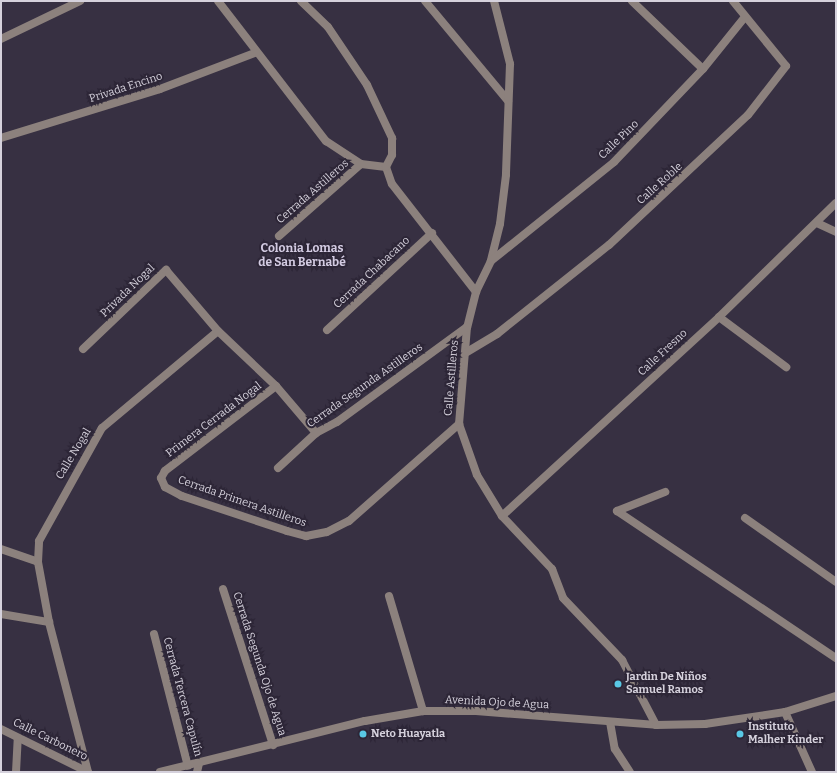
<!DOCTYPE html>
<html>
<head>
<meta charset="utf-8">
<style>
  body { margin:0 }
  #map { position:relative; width:837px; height:773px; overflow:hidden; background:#373042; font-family:Bitter,serif }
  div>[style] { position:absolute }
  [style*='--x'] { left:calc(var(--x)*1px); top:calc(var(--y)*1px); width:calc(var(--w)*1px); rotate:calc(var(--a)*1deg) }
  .pedestrian>* { height:8px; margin:-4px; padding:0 4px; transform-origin:4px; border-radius:4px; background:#8c817d }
  .minor>* { height:8px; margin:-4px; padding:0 4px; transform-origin:4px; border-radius:4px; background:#8c817d }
  .tertiary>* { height:8px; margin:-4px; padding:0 4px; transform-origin:4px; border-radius:4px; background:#8c817d }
  .dots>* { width:11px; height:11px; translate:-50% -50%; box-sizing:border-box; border:2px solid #2d2637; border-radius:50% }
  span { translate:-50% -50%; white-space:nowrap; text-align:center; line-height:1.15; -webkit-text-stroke:4px #2d2637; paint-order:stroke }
  .street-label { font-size:11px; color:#d5d1dc }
  .poi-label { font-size:11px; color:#d5d1dc; font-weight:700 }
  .left { translate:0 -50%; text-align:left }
  .neighbourhood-label { font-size:12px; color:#d3cbe2; font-weight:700 }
  .frame { position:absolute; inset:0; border:2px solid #d5d1dc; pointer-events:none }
</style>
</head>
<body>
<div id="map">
  <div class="pedestrian">
    <div style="--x:16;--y:772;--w:34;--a:-87"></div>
  </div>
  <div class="minor">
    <div style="--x:218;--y:1;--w:177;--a:52.4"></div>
    <div style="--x:326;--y:141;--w:42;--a:33.3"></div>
    <div style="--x:361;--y:164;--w:25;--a:7"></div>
    <div style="--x:386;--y:167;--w:18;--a:71"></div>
    <div style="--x:392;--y:184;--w:137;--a:52.1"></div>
    <div style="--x:301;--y:1;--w:37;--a:44"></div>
    <div style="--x:328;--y:27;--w:70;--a:56.1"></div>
    <div style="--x:367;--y:85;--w:59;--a:64.7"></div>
    <div style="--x:392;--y:138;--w:17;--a:90"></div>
    <div style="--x:392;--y:155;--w:13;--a:117"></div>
    <div style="--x:425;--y:1;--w:130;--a:50.3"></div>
    <div style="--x:494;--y:1;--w:65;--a:75.7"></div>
    <div style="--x:510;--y:64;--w:111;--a:92.1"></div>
    <div style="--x:506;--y:175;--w:49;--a:97"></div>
    <div style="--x:500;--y:224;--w:38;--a:104"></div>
    <div style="--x:491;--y:261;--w:34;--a:116"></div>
    <div style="--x:476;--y:292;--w:36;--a:104"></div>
    <div style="--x:467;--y:327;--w:97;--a:94.7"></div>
    <div style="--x:459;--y:424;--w:54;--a:70.6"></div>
    <div style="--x:477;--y:475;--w:48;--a:58.6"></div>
    <div style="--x:502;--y:516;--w:73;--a:46.7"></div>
    <div style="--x:552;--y:569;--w:31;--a:69"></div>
    <div style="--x:563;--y:598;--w:86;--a:46.4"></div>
    <div style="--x:622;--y:660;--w:73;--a:62.4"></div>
    <div style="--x:632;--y:1;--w:98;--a:43.8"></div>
    <div style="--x:1;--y:39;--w:88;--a:-25.7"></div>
    <div style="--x:1;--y:138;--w:166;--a:-17.1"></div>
    <div style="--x:160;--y:89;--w:102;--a:-20.8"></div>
    <div style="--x:817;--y:223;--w:21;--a:25"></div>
    <div style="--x:279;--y:236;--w:109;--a:-41.3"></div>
    <div style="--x:491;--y:261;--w:158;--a:-38.8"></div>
    <div style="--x:614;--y:162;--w:129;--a:-46.3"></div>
    <div style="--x:703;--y:69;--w:67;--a:-51.1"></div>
    <div style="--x:719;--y:317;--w:84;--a:36.7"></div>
    <div style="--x:327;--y:330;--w:143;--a:-42.7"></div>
    <div style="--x:83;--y:349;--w:115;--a:-43.6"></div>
    <div style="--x:166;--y:270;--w:80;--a:49.6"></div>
    <div style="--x:218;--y:331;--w:80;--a:43.5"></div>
    <div style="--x:276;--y:386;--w:62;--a:49.6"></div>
    <div style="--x:467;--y:352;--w:35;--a:-31"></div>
    <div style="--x:497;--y:334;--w:143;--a:-38.5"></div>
    <div style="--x:609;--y:245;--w:190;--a:-43.1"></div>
    <div style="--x:748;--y:115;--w:62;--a:-52.2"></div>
    <div style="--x:786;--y:66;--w:84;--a:-129.2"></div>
    <div style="--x:276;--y:386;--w:140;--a:142.6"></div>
    <div style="--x:165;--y:471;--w:8;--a:120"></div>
    <div style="--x:161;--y:478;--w:10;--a:66"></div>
    <div style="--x:165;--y:487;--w:19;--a:28"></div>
    <div style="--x:182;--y:496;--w:111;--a:18.4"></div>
    <div style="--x:287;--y:531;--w:20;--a:15"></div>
    <div style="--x:306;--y:536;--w:21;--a:-11"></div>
    <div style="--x:327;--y:532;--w:25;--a:-27"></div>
    <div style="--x:349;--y:521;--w:147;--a:-41.4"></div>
    <div style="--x:278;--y:468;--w:52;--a:-42.6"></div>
    <div style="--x:316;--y:433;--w:24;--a:-28"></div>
    <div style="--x:337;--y:422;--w:161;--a:-36.2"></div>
    <div style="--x:617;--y:511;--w:264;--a:33.9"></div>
    <div style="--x:617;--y:511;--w:52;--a:-21.6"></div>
    <div style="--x:502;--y:516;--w:294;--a:-42.5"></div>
    <div style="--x:719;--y:317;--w:163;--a:-44.3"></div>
    <div style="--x:745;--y:518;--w:111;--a:35.1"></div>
    <div style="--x:1;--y:549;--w:39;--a:19"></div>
    <div style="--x:223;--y:589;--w:164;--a:72.2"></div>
    <div style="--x:389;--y:596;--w:120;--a:73.5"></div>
    <div style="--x:1;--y:614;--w:49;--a:9.5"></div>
    <div style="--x:154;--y:634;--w:136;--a:75.6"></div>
    <div style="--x:785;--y:712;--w:66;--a:65.8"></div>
    <div style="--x:610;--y:722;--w:27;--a:80"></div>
    <div style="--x:615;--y:749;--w:27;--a:57"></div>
    <div style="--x:1;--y:729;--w:97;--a:26.3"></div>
    <div style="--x:88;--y:772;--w:155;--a:-104.6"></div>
    <div style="--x:49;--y:622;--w:61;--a:-100.4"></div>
    <div style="--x:38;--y:562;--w:21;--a:-87"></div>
    <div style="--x:39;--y:541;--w:129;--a:-60.9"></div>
    <div style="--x:102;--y:428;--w:151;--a:-39.9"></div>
    <div style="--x:197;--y:772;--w:9;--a:-77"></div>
  </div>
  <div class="tertiary">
    <div style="--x:160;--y:772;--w:211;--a:-14"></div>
    <div style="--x:365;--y:721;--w:59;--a:-9.8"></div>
    <div style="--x:423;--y:711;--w:53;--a:0"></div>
    <div style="--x:476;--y:711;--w:181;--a:4.4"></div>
    <div style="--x:656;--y:725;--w:49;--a:-1.2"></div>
    <div style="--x:705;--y:724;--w:81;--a:-8.5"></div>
    <div style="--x:785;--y:712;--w:53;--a:-17.4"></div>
  </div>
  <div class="dots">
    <div style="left:618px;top:684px;background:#59c8e5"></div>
    <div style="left:363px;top:734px;background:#59c8e5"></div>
    <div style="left:740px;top:734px;background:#59c8e5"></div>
  </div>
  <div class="street-label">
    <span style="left:126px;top:88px;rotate:-18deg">Privada Encino</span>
    <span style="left:619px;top:140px;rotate:-44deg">Calle Pino</span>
    <span style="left:660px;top:184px;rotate:-42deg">Calle Roble</span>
    <span style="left:313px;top:192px;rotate:-41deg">Cerrada Astilleros</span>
    <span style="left:372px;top:273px;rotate:-43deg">Cerrada Chabacano</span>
    <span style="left:128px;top:291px;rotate:-44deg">Privada Nogal</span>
    <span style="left:663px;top:353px;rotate:-43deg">Calle Fresno</span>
    <span style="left:452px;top:378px;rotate:-85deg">Calle Astilleros</span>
    <span style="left:365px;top:386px;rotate:-35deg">Cerrada Segunda Astilleros</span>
    <span style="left:214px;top:420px;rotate:-37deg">Primera Cerrada Nogal</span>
    <span style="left:74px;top:454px;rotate:-59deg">Calle Nogal</span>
    <span style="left:242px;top:502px;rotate:19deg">Cerrada Primera Astilleros</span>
    <span style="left:259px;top:664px;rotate:72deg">Cerrada Segunda Ojo de Agua</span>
    <span style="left:182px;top:697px;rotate:75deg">Cerrada Tercera Capulín</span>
    <span style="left:497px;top:703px;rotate:3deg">Avenida Ojo de Agua</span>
    <span style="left:50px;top:740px;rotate:26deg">Calle Carbonero</span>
  </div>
  <div class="poi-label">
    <span class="left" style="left:626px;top:684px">Jardin De Niños<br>Samuel Ramos</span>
    <span class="left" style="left:748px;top:734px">Instituto<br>Malher Kinder</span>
    <span class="left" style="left:371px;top:734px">Neto Huayatla</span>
  </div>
  <div class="neighbourhood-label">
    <span style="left:302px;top:256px">Colonia Lomas<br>de San Bernabé</span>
  </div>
  <div class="frame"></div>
</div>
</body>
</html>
